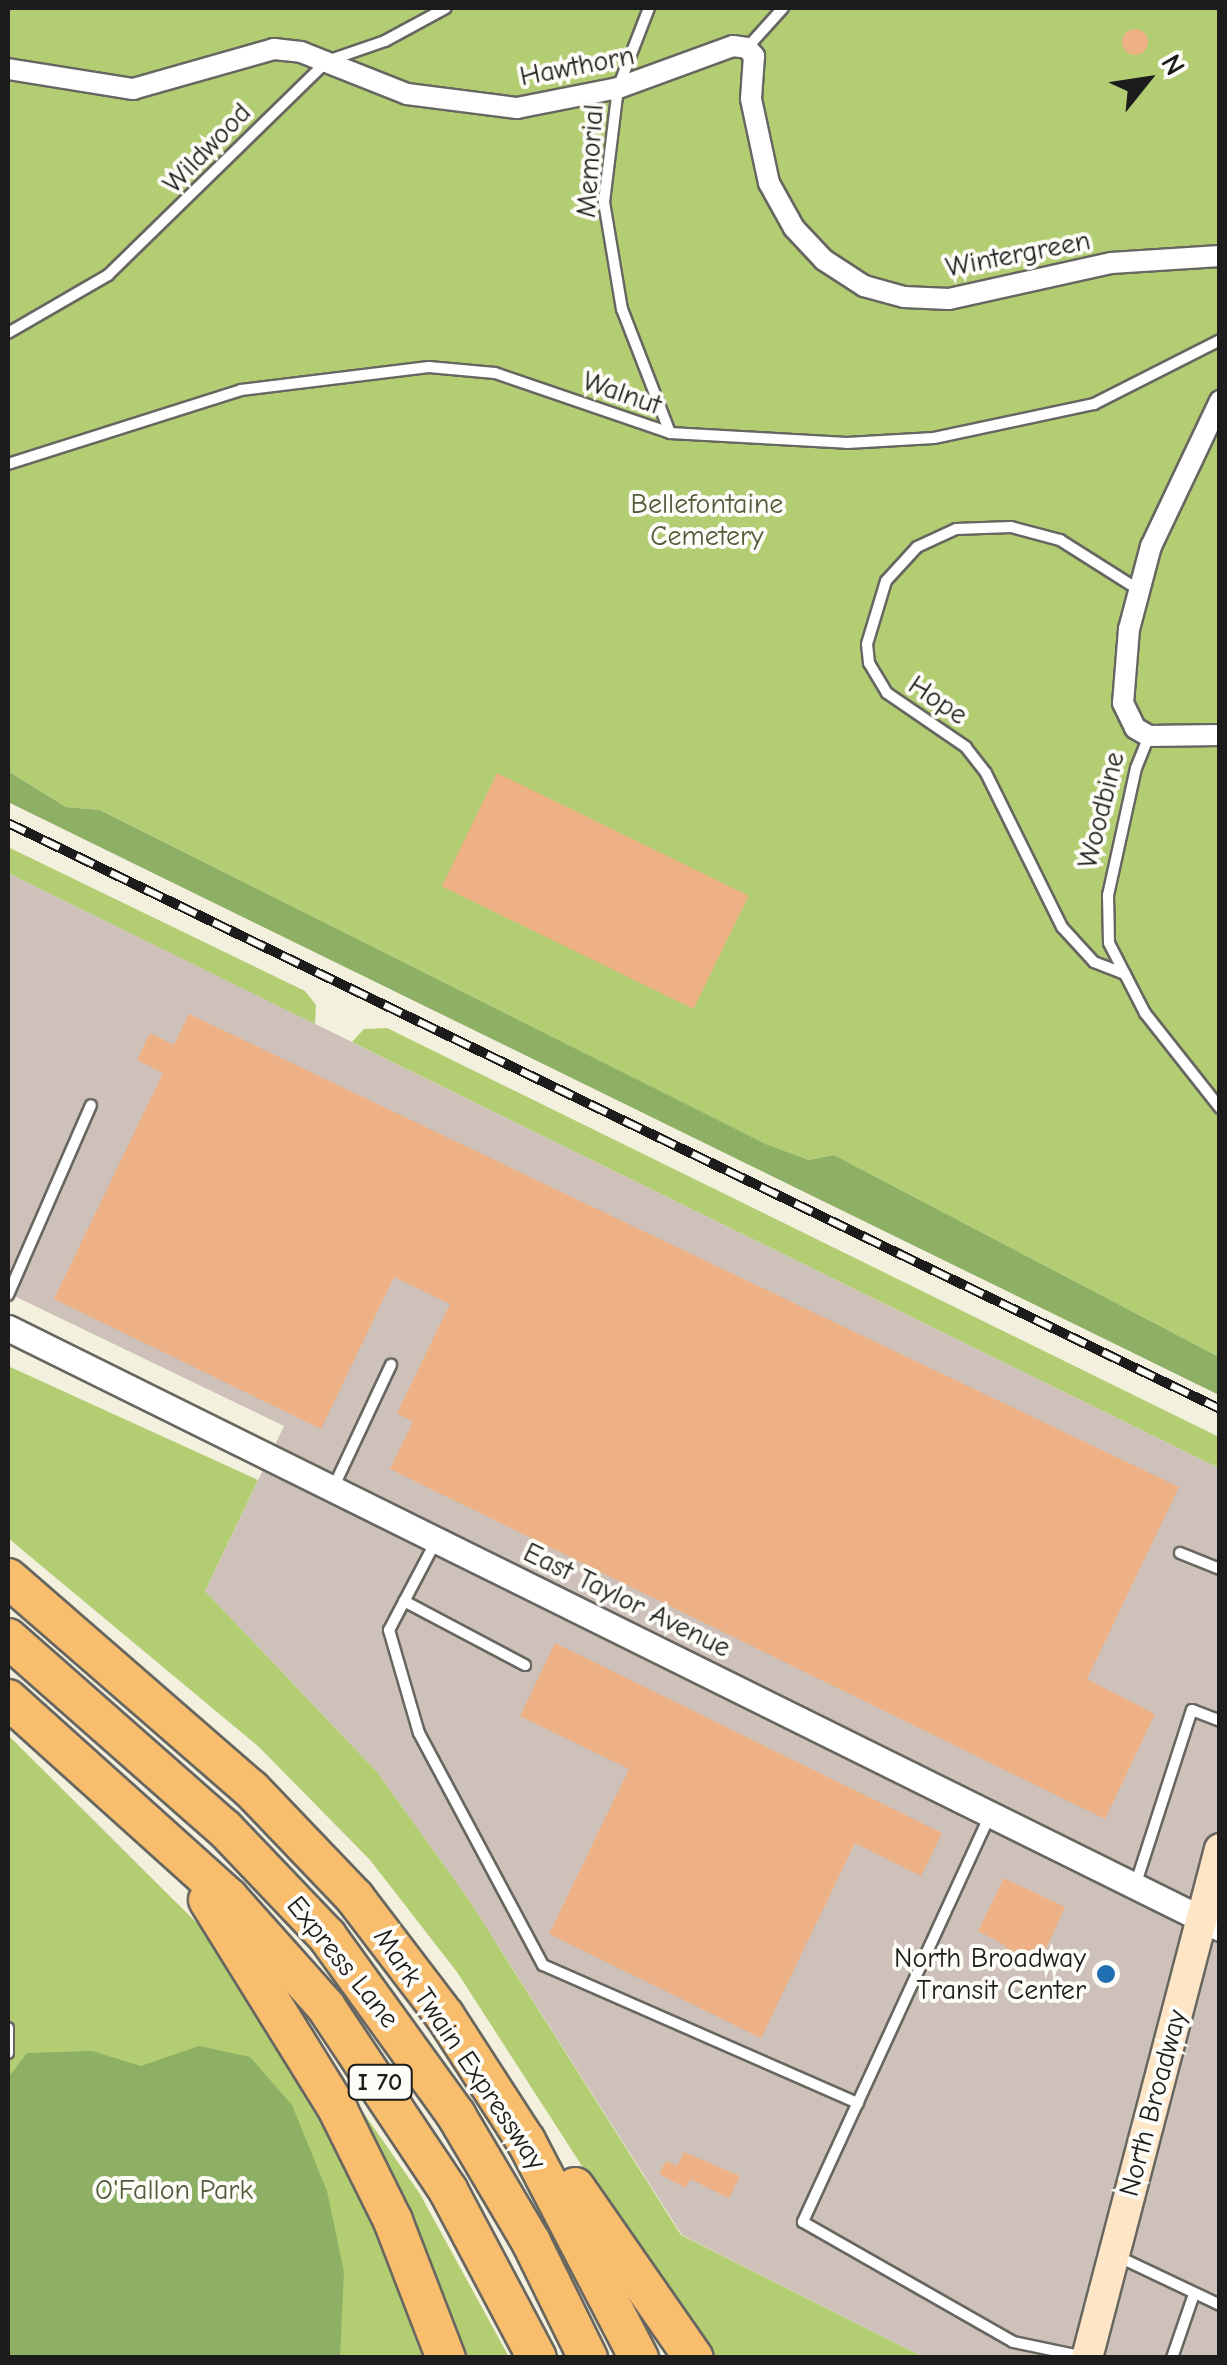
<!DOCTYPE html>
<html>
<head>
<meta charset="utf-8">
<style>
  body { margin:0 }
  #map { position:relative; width:1227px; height:2365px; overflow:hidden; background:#f3f0de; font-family:"Comic Neue",sans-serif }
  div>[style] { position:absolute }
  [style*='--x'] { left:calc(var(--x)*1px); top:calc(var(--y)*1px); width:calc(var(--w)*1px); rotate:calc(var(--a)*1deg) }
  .industrial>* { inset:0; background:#cec1b9 }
  .green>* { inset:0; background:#b3cd73 }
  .forest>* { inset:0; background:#8eb065 }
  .building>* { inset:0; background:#edb185; transform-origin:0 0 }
  .round { border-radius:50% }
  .roads { filter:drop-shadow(2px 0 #676660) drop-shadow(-2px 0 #676660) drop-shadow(0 2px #676660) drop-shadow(0 -2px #676660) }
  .service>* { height:10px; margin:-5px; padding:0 5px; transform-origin:5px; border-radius:5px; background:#fff }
  .minor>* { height:20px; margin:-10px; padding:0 10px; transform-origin:10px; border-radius:10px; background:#fff }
  .tertiary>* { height:25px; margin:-12.5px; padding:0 12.5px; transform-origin:12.5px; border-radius:12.5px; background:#fff }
  .secondary>* { height:30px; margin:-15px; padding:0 15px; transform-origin:15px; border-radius:15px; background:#fde5c5 }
  .motorway>* { height:38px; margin:-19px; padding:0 19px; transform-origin:19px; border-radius:19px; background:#f9be6d }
  .rail>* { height:10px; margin-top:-5px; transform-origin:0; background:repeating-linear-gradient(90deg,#fdfcf7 0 19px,#1c1c1c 0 38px); box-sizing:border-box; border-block:2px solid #1c1c1c }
  .dots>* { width:28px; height:28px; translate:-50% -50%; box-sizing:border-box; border:5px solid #fdfcf7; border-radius:50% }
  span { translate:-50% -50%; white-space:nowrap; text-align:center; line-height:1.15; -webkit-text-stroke:8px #fdfcf7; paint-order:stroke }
  .shield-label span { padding:2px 8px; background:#fdfcf7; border:2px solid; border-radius:8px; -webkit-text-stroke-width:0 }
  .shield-label { font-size:25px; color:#1c1c1c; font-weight:700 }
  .street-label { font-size:28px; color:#1c1c1c }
  .park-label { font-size:28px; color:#515a3a }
  .poi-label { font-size:28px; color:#1c1c1c }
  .right { translate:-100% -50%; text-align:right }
  .frame { position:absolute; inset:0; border:10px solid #1c1c1c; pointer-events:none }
  .north { position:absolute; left:1097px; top:30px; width:100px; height:100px; -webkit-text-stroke:8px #fdfcf7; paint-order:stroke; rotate:60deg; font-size:28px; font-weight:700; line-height:40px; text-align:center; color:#1c1c1c }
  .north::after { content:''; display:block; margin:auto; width:35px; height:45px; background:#1c1c1c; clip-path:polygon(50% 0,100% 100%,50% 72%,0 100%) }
</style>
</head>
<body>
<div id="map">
  <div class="industrial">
    <div style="clip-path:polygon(8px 873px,1219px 1468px,1219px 2357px,923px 2357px,682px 2235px,469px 1900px,377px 1772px,205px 1591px,284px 1426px,8px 1293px)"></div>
  </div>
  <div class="green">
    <div style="clip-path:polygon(8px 8px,1219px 8px,1219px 1357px,834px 1155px,809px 1160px,766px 1144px,100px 810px,66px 807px,8px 771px)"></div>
    <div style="clip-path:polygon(8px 847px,305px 991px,316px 1005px,315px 1024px,8px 873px)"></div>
    <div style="clip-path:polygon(387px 1028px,1219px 1437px,1219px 1468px,352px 1042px,364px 1029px)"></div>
    <div style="clip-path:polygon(8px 1366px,258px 1480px,205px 1591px,377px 1772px,469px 1900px,681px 2235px,923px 2357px,705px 2357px,457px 1972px,370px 1860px,259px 1747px,8px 1538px)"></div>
    <div style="clip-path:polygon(8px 1735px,220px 1946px,327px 2110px,436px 2357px,8px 2357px)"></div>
    <div style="clip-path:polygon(301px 2023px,420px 2194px,509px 2357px,455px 2357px)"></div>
  </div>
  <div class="forest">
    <div style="clip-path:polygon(8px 771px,66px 807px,100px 810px,766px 1144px,809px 1160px,834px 1155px,1219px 1357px,1219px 1395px,8px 802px)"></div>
    <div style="clip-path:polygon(199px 2046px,250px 2057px,292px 2105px,327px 2191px,344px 2272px,340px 2357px,8px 2357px,8px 2078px,27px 2053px,92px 2051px,141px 2066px)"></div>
  </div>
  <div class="building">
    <div class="round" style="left:1122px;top:29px;width:26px;height:26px"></div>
    <div style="left:497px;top:773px;width:280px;height:126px;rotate:26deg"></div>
    <div style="clip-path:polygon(189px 1014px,1179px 1487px,1087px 1679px,1155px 1714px,1105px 1819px,390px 1469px,413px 1422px,397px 1413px,450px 1304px,394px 1277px,321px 1429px,54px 1299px,163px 1073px,137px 1060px,150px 1033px,174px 1045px)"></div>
    <div style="clip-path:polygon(555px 1643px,942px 1833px,921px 1876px,855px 1843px,761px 2038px,549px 1934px,629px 1769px,520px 1716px)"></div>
    <div style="clip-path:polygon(1004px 1878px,1065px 1907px,1040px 1962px,1031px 1959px,1028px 1968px,1002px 1954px,1006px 1946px,978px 1931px)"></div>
    <div style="clip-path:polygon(684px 2152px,740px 2176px,729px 2198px,690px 2179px,686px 2188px,659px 2174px,666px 2161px,677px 2166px)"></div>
  </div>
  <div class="roads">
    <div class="service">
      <div style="--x:649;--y:8;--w:86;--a:111.2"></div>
      <div style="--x:618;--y:88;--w:115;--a:97"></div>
      <div style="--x:604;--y:202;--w:109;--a:80.5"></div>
      <div style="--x:622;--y:309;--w:133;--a:68.8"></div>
      <div style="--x:747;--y:48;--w:54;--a:-48"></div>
      <div style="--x:8;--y:333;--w:116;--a:-30.1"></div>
      <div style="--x:108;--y:275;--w:306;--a:-44.3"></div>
      <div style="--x:327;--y:61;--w:61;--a:-19"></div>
      <div style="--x:385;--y:41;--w:69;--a:-28.4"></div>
      <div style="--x:8;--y:464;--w:244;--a:-17.6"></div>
      <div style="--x:241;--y:390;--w:189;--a:-7"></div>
      <div style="--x:429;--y:367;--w:66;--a:5.2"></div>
      <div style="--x:495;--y:373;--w:185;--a:18.9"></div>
      <div style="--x:670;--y:433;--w:177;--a:3.2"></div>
      <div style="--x:847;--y:443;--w:87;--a:-3.3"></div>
      <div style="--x:934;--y:438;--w:164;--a:-12"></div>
      <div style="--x:1094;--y:404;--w:141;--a:-26.9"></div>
      <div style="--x:1149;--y:736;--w:35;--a:112"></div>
      <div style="--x:1136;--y:768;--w:130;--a:102.4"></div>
      <div style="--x:1108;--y:895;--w:48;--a:88.8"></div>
      <div style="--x:1109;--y:943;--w:79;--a:62.8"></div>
      <div style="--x:1145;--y:1013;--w:121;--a:51.7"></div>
      <div style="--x:1125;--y:974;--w:33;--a:-159"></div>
      <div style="--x:1094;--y:962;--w:47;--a:-132.4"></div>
      <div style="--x:1062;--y:927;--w:172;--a:-116.3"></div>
      <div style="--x:986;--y:773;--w:33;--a:-128"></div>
      <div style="--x:966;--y:747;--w:96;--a:-145.6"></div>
      <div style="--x:887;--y:693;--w:35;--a:-121"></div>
      <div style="--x:869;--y:663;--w:19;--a:-96"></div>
      <div style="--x:867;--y:644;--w:66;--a:-73.2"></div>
      <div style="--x:886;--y:581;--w:46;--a:-47.6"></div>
      <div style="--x:917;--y:547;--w:43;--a:-24.8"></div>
      <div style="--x:956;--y:529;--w:55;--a:-2.1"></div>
      <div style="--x:1011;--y:527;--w:51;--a:14.9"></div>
      <div style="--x:1060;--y:540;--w:93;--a:32.3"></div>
      <div style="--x:8;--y:1295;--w:207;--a:-66.4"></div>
      <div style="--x:334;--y:1486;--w:134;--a:-64.8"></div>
      <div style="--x:436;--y:1541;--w:101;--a:117.8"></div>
      <div style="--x:389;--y:1630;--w:107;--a:73.8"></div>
      <div style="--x:419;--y:1733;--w:263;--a:61.9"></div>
      <div style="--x:543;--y:1965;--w:344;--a:23.7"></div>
      <div style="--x:1180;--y:1553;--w:43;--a:21.8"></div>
      <div style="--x:404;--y:1601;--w:137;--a:27.9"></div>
      <div style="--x:990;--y:1815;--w:448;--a:114.7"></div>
      <div style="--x:803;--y:2222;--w:242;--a:29.7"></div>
      <div style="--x:1013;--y:2342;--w:74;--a:11.8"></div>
      <div style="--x:1135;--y:1886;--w:185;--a:-72.1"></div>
      <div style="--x:1192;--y:1710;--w:30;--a:21"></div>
      <div style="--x:8;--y:2028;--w:25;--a:90"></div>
      <div style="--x:1119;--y:2257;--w:112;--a:25.4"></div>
      <div style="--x:1172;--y:2358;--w:68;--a:-71"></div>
    </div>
    <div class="minor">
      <div style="--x:8;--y:69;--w:127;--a:9.1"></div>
      <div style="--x:133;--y:89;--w:147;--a:-15.8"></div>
      <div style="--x:274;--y:49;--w:27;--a:6"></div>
      <div style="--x:301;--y:52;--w:114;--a:21.6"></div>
      <div style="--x:407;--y:94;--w:111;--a:7.3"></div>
      <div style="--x:517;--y:108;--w:103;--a:-11.2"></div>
      <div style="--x:618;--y:88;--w:122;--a:-20.1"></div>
      <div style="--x:733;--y:46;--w:14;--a:8"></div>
      <div style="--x:747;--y:48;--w:11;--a:49"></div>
      <div style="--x:754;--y:56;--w:43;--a:94"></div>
      <div style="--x:751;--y:99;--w:86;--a:77.9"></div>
      <div style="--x:769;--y:183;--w:51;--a:60.9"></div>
      <div style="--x:794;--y:228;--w:44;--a:46.8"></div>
      <div style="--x:824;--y:260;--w:48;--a:33"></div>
      <div style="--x:864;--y:286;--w:41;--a:15.4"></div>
      <div style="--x:904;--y:297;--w:45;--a:2.5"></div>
      <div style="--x:949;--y:299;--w:166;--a:-12.5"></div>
      <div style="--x:1111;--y:263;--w:109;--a:-3.7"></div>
      <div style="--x:1220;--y:401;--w:161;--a:115.4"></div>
      <div style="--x:1151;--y:546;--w:86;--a:104.8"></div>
      <div style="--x:1129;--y:629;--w:74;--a:94.6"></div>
      <div style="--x:1123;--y:703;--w:28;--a:64"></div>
      <div style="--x:1135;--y:728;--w:16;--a:30"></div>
      <div style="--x:1149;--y:736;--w:71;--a:-0.8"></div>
    </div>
    <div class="tertiary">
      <div style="--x:8;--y:1328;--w:1352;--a:26.34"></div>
    </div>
    <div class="secondary">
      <div style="--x:1087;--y:2358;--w:526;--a:-75.36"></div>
    </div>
    <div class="motorway">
      <div style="--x:8;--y:1578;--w:322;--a:41"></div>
      <div style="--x:251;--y:1789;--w:151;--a:46.3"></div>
      <div style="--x:355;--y:1898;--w:148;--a:52.7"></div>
      <div style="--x:445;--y:2016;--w:149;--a:57.1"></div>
      <div style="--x:526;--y:2141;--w:245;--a:62.5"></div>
      <div style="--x:8;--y:1638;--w:289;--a:41.4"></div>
      <div style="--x:225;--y:1829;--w:148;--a:46.4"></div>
      <div style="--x:327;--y:1936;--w:221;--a:54.2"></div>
      <div style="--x:456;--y:2115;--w:147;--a:59.4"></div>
      <div style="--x:531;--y:2242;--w:129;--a:63.8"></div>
      <div style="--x:8;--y:1699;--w:297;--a:42"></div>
      <div style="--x:229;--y:1898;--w:146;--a:48.3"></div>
      <div style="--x:326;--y:2007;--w:220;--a:56.3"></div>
      <div style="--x:448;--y:2190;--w:190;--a:62.1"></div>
      <div style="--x:208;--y:1900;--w:247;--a:58.2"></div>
      <div style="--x:338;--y:2110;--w:124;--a:63.6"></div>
      <div style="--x:393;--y:2221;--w:147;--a:68.9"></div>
      <div style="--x:575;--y:2187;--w:208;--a:55.2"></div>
    </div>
  </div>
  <div class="rail">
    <div style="--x:8;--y:823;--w:1346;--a:25.8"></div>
  </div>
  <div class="dots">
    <div style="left:1106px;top:1974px;background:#1f6fb2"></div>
  </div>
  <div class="shield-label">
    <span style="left:380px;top:2082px">I 70</span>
  </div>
  <div class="street-label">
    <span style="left:577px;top:66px;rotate:-11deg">Hawthorn</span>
    <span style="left:207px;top:148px;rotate:-46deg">Wildwood</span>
    <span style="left:590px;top:161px;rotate:-86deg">Memorial</span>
    <span style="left:1018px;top:254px;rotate:-11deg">Wintergreen</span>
    <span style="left:622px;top:393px;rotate:19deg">Walnut</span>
    <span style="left:938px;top:700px;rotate:34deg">Hope</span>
    <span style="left:1101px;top:810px;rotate:-76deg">Woodbine</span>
    <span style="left:627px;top:1600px;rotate:26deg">East Taylor Avenue</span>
    <span style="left:343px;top:1962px;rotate:51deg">Express Lane</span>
    <span style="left:460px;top:2049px;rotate:56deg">Mark Twain Expressway</span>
    <span style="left:1153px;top:2103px;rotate:-75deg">North Broadway</span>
  </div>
  <div class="park-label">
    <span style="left:707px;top:520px">Bellefontaine<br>Cemetery</span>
    <span style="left:174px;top:2190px">O'Fallon Park</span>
  </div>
  <div class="poi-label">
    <span class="right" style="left:1086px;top:1974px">North Broadway<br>Transit Center</span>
  </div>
  <div class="frame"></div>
  <div class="north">N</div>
</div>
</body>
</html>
